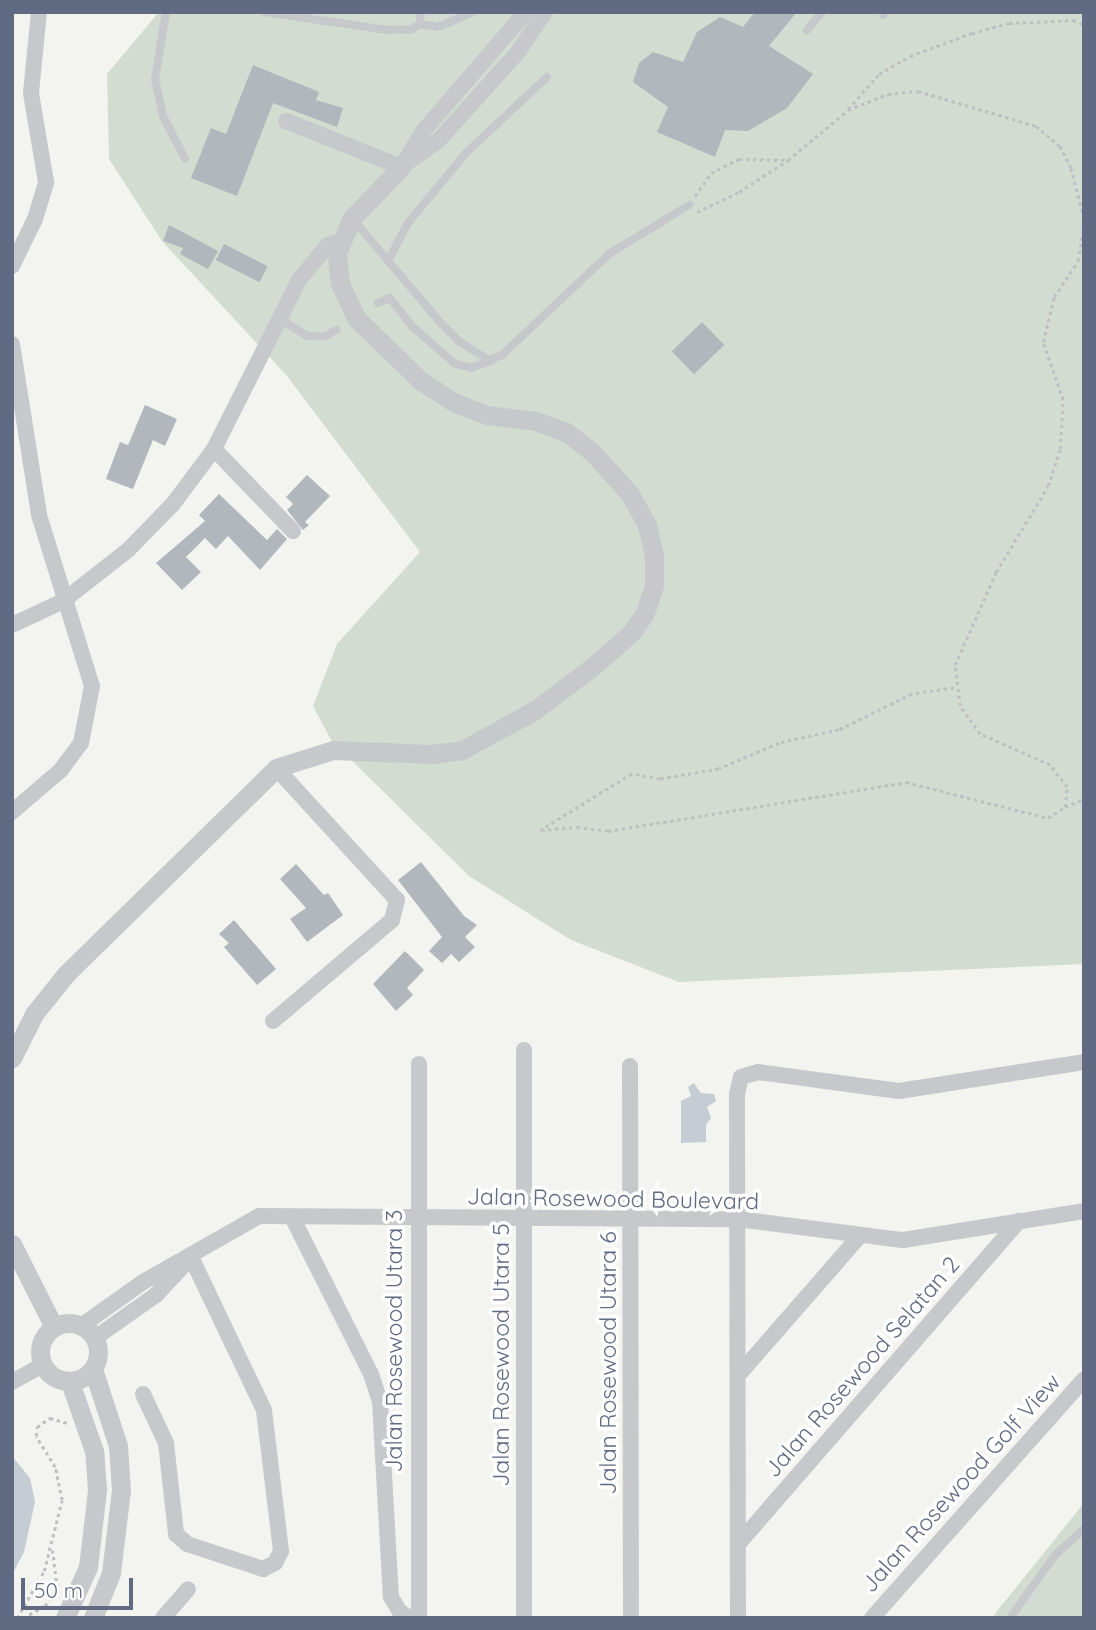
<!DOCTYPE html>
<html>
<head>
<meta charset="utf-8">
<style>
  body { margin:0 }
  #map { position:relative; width:1096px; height:1630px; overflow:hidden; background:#f3f4ef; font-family:Quicksand,sans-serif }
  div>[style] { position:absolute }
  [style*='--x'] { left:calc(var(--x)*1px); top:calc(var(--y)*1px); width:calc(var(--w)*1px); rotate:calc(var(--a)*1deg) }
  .green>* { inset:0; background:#d2dcd0 }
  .water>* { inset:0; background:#c5ccd3 }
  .building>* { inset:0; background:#b2b6bd; transform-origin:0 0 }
  .path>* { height:2.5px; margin-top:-1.25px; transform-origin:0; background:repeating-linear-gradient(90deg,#bec0c2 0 3.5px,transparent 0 7px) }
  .service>* { height:8px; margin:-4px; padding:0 4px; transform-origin:4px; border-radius:4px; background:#c6c8cc }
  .minor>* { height:16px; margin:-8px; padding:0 8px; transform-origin:8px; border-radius:8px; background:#c6c8cc }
  .tertiary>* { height:19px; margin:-9.5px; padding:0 9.5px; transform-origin:9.5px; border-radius:9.5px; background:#c6c8cc }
  .tertiary>.ring { margin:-9.5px; padding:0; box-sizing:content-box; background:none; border:19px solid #c6c8cc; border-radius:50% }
  span { translate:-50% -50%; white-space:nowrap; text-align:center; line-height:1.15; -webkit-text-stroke:7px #fff; paint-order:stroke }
  .street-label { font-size:23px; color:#606b83 }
  .frame { position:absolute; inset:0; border:14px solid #606b83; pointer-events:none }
  .scale { position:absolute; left:21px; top:1578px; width:112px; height:32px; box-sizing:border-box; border:4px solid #606b83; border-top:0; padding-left:9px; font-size:21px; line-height:24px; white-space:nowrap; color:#606b83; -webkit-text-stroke:5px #fff; paint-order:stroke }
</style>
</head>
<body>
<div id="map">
  <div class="green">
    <div style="clip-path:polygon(159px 12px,1084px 12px,1084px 964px,679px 982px,571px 940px,469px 876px,331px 740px,313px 706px,337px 644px,420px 552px,287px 376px,162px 241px,109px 159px,107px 74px)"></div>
    <div style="clip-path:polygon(1084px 1503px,1084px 1618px,993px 1618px,997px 1611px)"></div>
  </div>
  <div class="water">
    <div style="clip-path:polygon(694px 1083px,701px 1093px,714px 1094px,716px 1101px,707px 1107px,711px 1118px,706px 1125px,706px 1142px,681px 1143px,681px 1101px,691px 1096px,688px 1087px)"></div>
    <div style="clip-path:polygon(12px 1456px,30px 1478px,35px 1502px,24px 1552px,12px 1575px)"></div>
  </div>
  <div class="building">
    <div style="clip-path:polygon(755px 12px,797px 12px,769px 46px,813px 74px,787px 108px,748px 131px,725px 130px,715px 157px,657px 132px,668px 107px,633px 82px,639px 63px,653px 52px,683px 62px,697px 32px,720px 17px,743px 27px)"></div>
    <div style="clip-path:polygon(253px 65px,319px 92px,316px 100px,343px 108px,337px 127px,273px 103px,237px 196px,191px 178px,211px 128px,226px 134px)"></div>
    <div style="clip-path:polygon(169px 225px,218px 251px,208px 269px,180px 254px,183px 248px,163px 241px)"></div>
    <div style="left:224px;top:244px;width:49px;height:18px;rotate:27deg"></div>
    <div style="left:702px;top:322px;width:32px;height:42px;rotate:46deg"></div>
    <div style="clip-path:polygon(145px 405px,177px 419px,165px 446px,153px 440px,133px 489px,106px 479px,120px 442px,128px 445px)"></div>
    <div style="clip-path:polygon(307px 475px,330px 496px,305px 522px,309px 525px,303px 530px,287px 510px,293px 504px,286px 497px)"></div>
    <div style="clip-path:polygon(219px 494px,267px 540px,277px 529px,287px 539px,260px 570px,228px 536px,216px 549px,205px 538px,186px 557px,201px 572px,182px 590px,156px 563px,205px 521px,199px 515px)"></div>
    <div style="clip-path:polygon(421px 862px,464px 916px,477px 925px,465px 937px,475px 947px,459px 962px,451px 954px,442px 963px,429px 951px,442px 937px,398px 880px)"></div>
    <div style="clip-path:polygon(296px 864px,324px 895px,328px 893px,343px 915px,307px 942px,290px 919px,306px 908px,280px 879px)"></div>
    <div style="clip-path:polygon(234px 920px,276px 969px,257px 985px,224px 947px,229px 943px,219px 934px)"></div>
    <div style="clip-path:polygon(405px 951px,424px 970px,407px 988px,413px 995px,396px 1011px,373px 984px)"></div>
  </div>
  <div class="path">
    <div style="--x:848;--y:109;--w:47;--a:-48.5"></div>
    <div style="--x:879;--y:74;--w:36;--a:-30"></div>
    <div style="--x:910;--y:56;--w:66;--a:-20.4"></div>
    <div style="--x:972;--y:33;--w:38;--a:-15"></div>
    <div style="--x:1009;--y:23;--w:64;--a:-2.7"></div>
    <div style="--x:1073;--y:20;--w:12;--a:24"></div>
    <div style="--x:695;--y:196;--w:28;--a:-55"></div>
    <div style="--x:711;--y:173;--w:31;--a:-27"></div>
    <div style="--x:739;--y:159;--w:49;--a:1.2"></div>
    <div style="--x:697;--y:212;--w:47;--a:-25.5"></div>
    <div style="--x:739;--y:192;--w:59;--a:-33.1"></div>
    <div style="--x:788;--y:160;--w:78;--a:-39.8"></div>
    <div style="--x:848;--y:110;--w:43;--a:-21.8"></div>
    <div style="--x:888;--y:94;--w:30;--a:-6"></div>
    <div style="--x:918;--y:91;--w:123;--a:16.5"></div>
    <div style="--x:1036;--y:126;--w:31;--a:40"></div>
    <div style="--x:1060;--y:146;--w:25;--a:63"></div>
    <div style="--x:1071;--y:168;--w:51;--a:75.1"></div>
    <div style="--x:954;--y:688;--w:42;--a:171.9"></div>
    <div style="--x:912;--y:694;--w:81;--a:153.7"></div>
    <div style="--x:839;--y:730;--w:61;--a:167.8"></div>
    <div style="--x:779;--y:743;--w:65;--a:156.6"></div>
    <div style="--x:719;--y:769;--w:60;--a:170.4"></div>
    <div style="--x:660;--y:779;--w:28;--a:-170"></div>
    <div style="--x:632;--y:774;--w:107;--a:148.4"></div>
    <div style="--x:541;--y:830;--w:36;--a:-5"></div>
    <div style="--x:577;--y:827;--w:31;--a:7"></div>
    <div style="--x:608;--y:831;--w:302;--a:-9.3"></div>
    <div style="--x:906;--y:782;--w:146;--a:14.2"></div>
    <div style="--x:1048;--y:818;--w:20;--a:-33"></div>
    <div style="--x:1065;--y:807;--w:20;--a:-84"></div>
    <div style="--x:1067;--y:787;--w:28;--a:-128"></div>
    <div style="--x:1050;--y:765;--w:77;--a:-156.1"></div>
    <div style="--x:980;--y:734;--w:34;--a:-126"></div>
    <div style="--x:960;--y:706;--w:41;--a:-97"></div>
    <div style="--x:955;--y:665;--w:102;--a:-66.2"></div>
    <div style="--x:996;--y:572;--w:100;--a:-58.8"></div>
    <div style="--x:1048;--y:486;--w:39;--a:-72"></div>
    <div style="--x:1060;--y:449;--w:49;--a:-86.5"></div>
    <div style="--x:1063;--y:400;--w:61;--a:-109"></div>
    <div style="--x:1043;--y:342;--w:46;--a:-76.3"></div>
    <div style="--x:1054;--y:297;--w:43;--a:-56.3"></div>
    <div style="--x:1078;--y:261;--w:40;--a:-81.5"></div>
    <div style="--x:1065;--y:807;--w:21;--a:-23"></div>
    <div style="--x:17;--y:1618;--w:54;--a:-60.1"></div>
    <div style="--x:44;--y:1571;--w:73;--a:-75.8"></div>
    <div style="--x:62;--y:1500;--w:34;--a:-102"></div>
    <div style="--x:55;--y:1467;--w:36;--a:-122"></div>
    <div style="--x:36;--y:1436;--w:9;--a:-84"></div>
    <div style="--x:37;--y:1427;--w:16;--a:-35"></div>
    <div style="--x:50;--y:1418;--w:19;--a:16"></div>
    <div style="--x:23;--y:1618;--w:25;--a:-29"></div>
    <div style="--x:45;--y:1606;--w:22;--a:-56"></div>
    <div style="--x:57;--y:1588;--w:38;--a:-97"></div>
  </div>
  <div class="service">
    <div style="--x:166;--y:12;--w:68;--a:99.3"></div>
    <div style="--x:155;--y:79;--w:38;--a:78"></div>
    <div style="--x:163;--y:116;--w:48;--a:62.9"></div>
    <div style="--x:264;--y:12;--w:125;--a:8.3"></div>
    <div style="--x:388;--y:30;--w:24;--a:-2"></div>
    <div style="--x:412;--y:29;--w:9;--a:-32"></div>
    <div style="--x:421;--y:12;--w:12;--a:95"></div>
    <div style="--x:420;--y:24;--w:18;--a:9"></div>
    <div style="--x:438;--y:27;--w:38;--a:-23"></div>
    <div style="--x:883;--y:15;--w:3;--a:-90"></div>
    <div style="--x:807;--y:30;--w:23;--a:-50"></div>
    <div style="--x:352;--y:218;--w:135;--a:49.8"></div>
    <div style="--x:439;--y:321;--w:30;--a:45"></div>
    <div style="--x:460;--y:342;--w:34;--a:32"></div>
    <div style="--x:489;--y:360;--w:14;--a:-21"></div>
    <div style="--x:502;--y:355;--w:147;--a:-43.3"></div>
    <div style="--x:609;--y:254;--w:94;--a:-31.5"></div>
    <div style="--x:389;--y:259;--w:41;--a:-62.2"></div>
    <div style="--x:408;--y:223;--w:91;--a:-50.4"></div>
    <div style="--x:466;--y:153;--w:111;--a:-43.2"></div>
    <div style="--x:378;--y:303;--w:13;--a:-23"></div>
    <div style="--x:390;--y:298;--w:37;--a:52"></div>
    <div style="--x:413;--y:327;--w:55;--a:41.3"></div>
    <div style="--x:454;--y:363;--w:18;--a:16"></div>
    <div style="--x:471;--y:368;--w:23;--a:-20"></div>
    <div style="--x:280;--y:319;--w:32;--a:32"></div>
    <div style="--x:307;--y:336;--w:19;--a:0"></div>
    <div style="--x:326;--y:336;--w:12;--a:-31"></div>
    <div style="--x:1010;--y:1618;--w:77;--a:-54.5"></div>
    <div style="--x:1055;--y:1555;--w:39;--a:-42"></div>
  </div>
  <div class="minor">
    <div style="--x:286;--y:121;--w:124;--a:21.8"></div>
    <div style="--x:406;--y:159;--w:36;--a:-58"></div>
    <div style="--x:425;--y:129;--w:155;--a:-49.2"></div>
    <div style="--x:401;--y:167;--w:47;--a:-35.4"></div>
    <div style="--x:439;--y:140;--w:118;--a:-48.1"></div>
    <div style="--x:518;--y:52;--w:48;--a:-56"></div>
    <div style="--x:12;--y:266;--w:52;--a:-63.9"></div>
    <div style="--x:35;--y:219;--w:39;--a:-73"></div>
    <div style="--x:46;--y:182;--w:90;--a:-99.6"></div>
    <div style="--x:31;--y:93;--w:81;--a:-84.4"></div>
    <div style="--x:12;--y:344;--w:173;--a:81"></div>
    <div style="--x:39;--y:515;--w:179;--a:72.8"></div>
    <div style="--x:92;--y:686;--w:58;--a:100.9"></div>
    <div style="--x:81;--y:743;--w:34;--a:127"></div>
    <div style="--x:61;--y:770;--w:65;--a:139.4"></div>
    <div style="--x:214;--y:449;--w:114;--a:46.1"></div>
    <div style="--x:12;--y:625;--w:56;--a:-25.2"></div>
    <div style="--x:63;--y:601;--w:83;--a:-38.1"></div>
    <div style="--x:128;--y:550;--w:64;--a:-45.6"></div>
    <div style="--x:173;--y:504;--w:69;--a:-53.3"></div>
    <div style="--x:214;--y:449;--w:189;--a:-63.3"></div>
    <div style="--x:299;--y:280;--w:45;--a:-50.4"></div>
    <div style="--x:328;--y:245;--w:16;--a:-18"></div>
    <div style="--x:273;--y:1021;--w:156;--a:-40.3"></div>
    <div style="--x:392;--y:920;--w:21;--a:-76"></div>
    <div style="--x:397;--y:900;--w:179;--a:-132.5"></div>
    <div style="--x:524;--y:1050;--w:568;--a:90"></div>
    <div style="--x:630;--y:1066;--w:552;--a:89.9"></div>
    <div style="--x:292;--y:1217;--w:176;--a:63.3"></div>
    <div style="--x:371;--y:1374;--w:29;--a:72"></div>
    <div style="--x:380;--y:1402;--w:195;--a:86.8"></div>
    <div style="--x:391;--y:1597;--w:17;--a:59"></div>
    <div style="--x:400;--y:1612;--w:12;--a:31"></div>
    <div style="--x:81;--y:1326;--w:76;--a:-35.4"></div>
    <div style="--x:143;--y:1282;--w:133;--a:-29.6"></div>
    <div style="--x:259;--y:1216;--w:479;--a:0.4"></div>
    <div style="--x:738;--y:1219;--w:166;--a:7.3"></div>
    <div style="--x:903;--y:1240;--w:183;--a:-9.1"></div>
    <div style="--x:95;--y:1338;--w:75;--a:-35.2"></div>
    <div style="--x:156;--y:1295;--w:38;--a:-47"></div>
    <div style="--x:741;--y:1372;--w:178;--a:-48.9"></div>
    <div style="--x:12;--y:1382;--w:35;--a:-29"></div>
    <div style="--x:143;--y:1394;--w:54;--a:64.9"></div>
    <div style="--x:166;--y:1443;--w:92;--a:83.7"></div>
    <div style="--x:176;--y:1534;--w:15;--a:42"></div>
    <div style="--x:187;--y:1544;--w:80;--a:18.2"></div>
    <div style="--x:263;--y:1569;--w:13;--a:-27"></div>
    <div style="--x:275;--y:1563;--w:13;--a:-63"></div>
    <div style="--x:281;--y:1551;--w:142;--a:-96.9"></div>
    <div style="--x:264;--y:1410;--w:170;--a:-115.5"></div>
    <div style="--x:739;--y:1543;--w:427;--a:-49"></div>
    <div style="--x:163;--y:1618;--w:38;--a:-49"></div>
    <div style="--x:419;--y:1618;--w:554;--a:-90"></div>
    <div style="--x:738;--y:1618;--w:524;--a:-90.11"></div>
    <div style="--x:737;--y:1094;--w:17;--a:-77"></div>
    <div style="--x:741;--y:1077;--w:18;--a:-16"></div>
    <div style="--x:758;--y:1072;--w:142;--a:7.7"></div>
    <div style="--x:899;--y:1091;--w:187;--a:-8.9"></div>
    <div style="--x:872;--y:1618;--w:319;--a:-48.4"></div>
  </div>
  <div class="tertiary">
    <div style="--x:12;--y:1058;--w:49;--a:-63.4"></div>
    <div style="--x:34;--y:1014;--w:51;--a:-51.3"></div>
    <div style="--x:66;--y:974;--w:294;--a:-44.4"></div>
    <div style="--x:276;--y:768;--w:60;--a:-17.5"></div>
    <div style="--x:333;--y:750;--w:98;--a:2.3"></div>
    <div style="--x:431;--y:754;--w:31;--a:-7"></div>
    <div style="--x:462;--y:750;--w:83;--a:-28.7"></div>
    <div style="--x:535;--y:710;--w:70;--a:-36.9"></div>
    <div style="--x:591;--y:668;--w:53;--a:-41.2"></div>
    <div style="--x:631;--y:633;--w:24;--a:-55"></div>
    <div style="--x:645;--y:613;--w:29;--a:-72"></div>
    <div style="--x:654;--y:585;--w:30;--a:-90"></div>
    <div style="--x:654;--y:555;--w:31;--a:-103"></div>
    <div style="--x:647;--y:525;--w:35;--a:-119"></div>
    <div style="--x:630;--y:494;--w:57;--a:-132.1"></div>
    <div style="--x:592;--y:452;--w:33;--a:-142"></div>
    <div style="--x:566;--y:432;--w:32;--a:-160"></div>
    <div style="--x:536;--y:421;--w:49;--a:-173"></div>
    <div style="--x:487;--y:415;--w:34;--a:-159"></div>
    <div style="--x:455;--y:403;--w:40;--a:-147.1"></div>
    <div style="--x:421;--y:381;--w:89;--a:-135.9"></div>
    <div style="--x:357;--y:319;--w:39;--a:-116"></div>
    <div style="--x:340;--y:284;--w:31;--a:-96"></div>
    <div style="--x:337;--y:253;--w:38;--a:-67"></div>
    <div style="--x:352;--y:218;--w:71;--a:-46.1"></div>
    <div style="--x:12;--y:1244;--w:93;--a:63.2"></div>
    <div class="ring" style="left:40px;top:1323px;width:39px;height:39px"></div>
    <div style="--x:93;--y:1369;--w:81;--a:72"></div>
    <div style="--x:118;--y:1446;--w:44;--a:86.1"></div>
    <div style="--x:121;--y:1490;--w:84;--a:96.9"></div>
    <div style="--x:111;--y:1573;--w:48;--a:111.8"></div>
    <div style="--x:65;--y:1618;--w:56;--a:-65.7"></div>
    <div style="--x:88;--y:1567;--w:78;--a:-83.3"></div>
    <div style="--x:97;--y:1490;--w:39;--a:-94"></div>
    <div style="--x:94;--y:1451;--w:73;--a:-109.2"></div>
  </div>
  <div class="street-label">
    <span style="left:613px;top:1199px;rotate:1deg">Jalan Rosewood Boulevard</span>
    <span style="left:394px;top:1341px;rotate:-90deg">Jalan Rosewood Utara 3</span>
    <span style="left:501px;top:1355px;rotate:-90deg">Jalan Rosewood Utara 5</span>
    <span style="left:608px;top:1363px;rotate:-90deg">Jalan Rosewood Utara 6</span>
    <span style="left:862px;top:1367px;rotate:-49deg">Jalan Rosewood Selatan 2</span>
    <span style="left:961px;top:1483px;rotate:-48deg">Jalan Rosewood Golf View</span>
  </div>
  <div class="frame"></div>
  <div class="scale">50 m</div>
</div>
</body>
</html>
